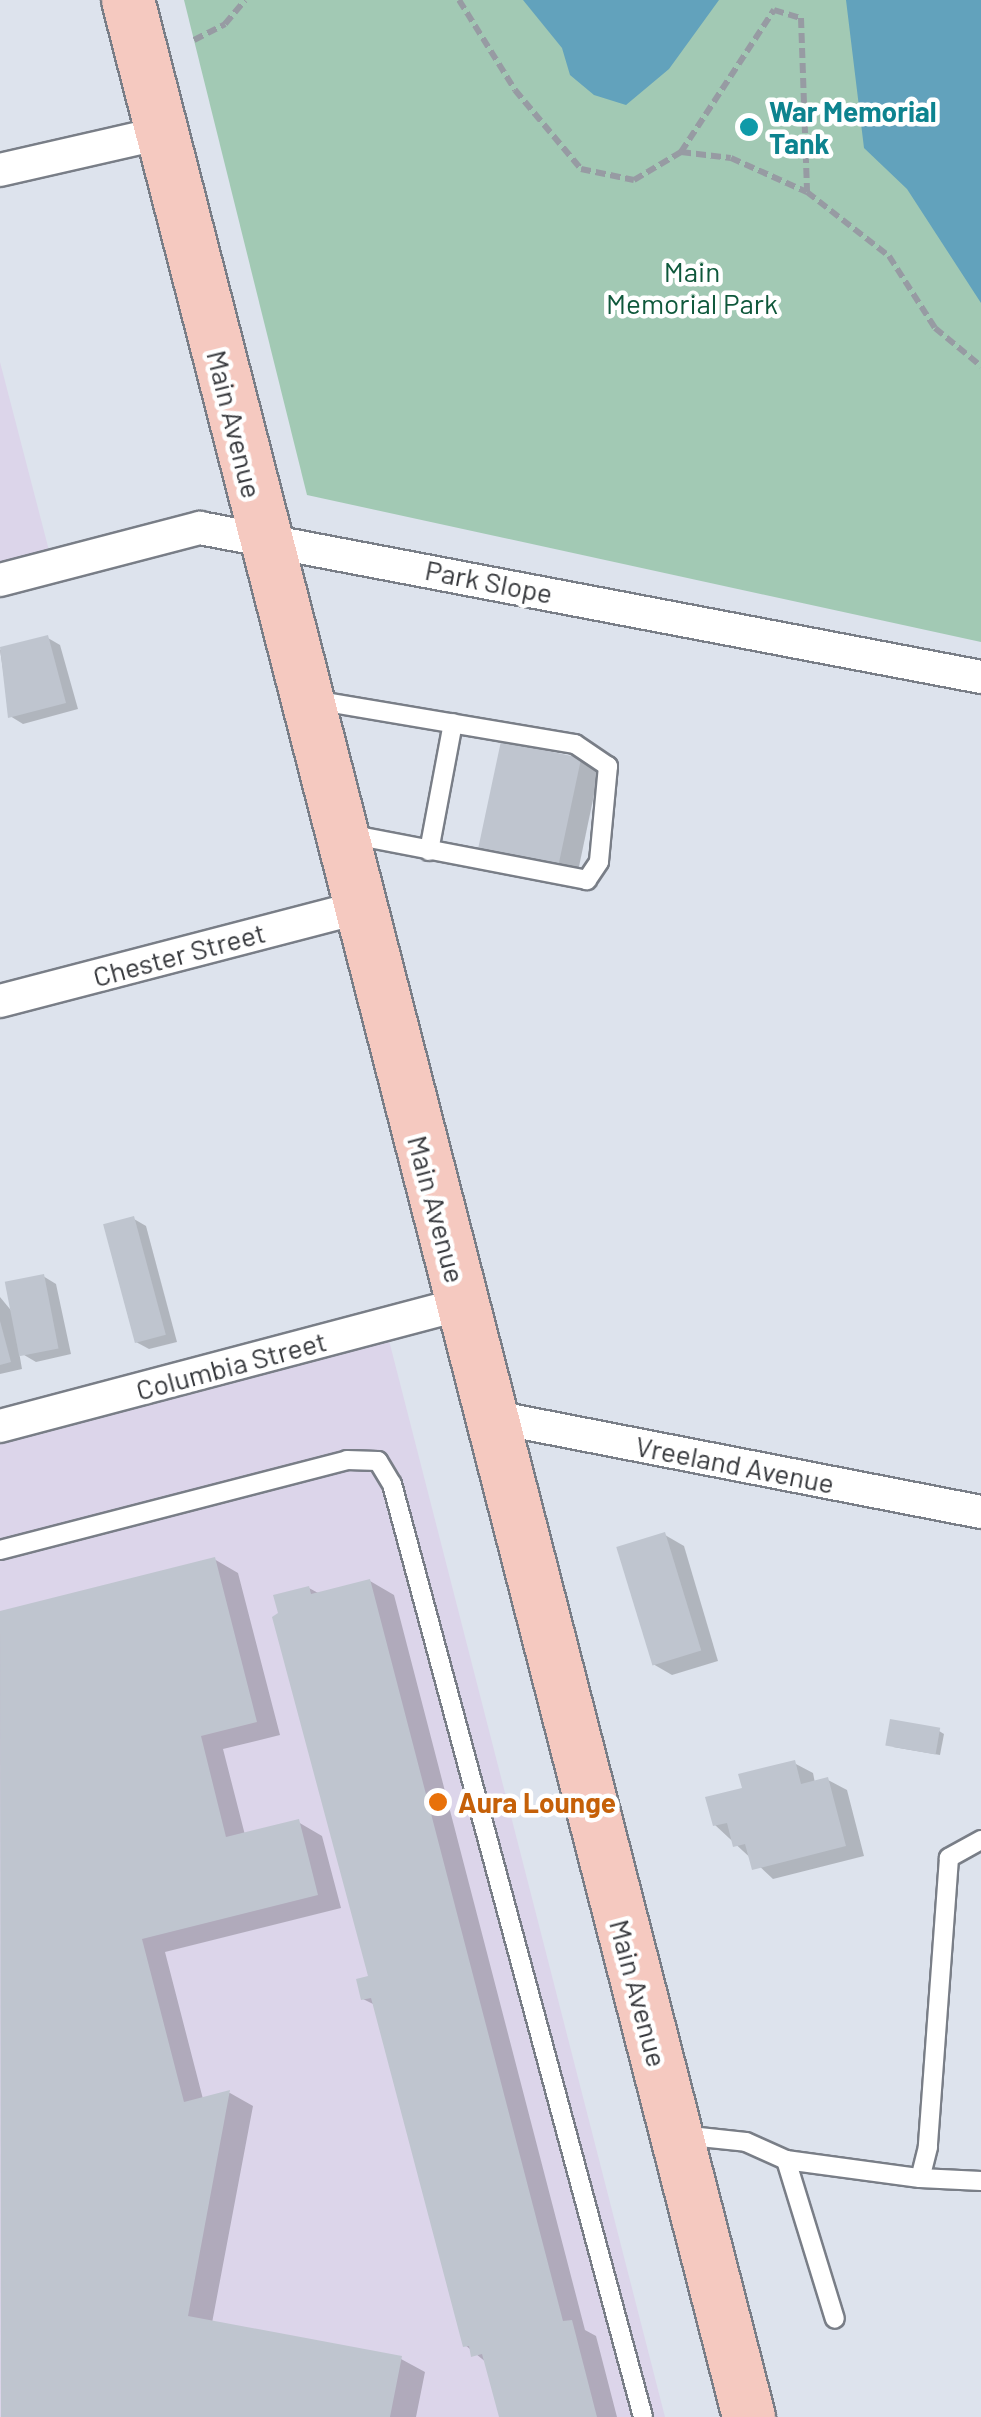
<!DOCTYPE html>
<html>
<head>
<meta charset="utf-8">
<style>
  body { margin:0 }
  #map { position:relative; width:981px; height:2417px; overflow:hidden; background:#dde3ed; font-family:Barlow,sans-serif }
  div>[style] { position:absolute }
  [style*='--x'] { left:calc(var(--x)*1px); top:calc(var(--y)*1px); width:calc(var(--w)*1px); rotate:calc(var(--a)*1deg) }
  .industrial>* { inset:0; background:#dcd5ea }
  .green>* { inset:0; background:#a2c9b4 }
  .water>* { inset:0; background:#62a2bc }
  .shadow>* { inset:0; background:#0003 }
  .building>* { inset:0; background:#bfc5cf; transform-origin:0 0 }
  .path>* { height:6px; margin-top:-3px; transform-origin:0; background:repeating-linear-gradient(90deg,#979ba3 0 10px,transparent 0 15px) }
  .roads { filter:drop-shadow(2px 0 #797e87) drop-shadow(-2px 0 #797e87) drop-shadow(0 2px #797e87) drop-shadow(0 -2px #797e87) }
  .service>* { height:18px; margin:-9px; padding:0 9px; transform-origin:9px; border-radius:9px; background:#fff }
  .minor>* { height:32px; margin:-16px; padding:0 16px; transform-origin:16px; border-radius:16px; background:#fff }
  .primary>* { height:52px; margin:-26px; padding:0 26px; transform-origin:26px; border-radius:26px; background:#f5c9c0 }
  .dots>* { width:28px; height:28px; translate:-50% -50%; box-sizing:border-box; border:5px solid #fff; border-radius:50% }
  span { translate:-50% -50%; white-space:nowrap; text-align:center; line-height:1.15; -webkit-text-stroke:9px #fff; paint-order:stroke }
  .culture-label { font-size:28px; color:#0d838f; font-weight:700 }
  .left { translate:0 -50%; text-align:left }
  .park-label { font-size:28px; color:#0f583b }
  .street-label { font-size:28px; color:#36383c }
  .food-label { font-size:28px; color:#c56008; font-weight:700 }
</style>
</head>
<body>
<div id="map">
  <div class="industrial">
    <div style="clip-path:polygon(0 362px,52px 562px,0 575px)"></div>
    <div style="clip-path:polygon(383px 1317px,665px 2417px,0 2417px,0 1416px)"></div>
  </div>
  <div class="green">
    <div style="clip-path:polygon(184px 0,981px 0,981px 642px,307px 495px)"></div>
  </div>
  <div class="water">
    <div style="clip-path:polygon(523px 0,719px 0,669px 69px,626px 105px,594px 95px,570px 75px,562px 48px)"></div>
    <div style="clip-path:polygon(846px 0,981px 0,981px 303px,907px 189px,864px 148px)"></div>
  </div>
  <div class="shadow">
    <div style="clip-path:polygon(48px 638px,60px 645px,78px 709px,23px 724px,10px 716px,0 650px)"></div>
    <div style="clip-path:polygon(580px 760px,599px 771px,576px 881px,499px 865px)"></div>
    <div style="clip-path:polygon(134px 1219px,146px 1226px,177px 1342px,149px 1349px,136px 1342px)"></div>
    <div style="clip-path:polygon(43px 1276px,56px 1284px,71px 1354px,36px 1362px,19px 1352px,22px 1369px,0 1374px,0 1297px,14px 1314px)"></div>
    <div style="clip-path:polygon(665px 1535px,684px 1546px,718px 1661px,672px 1675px,653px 1664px)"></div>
    <div style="clip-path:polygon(214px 1559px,238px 1573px,280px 1735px,223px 1749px,245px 1835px,298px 1822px,322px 1836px,341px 1908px,165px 1952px,203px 2099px,230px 2093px,253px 2106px,212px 2323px,401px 2359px,425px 2372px,416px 2417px,3px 2417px,0 1613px)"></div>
    <div style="clip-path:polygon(370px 1581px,394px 1595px,585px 2330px,596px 2336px,617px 2417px,501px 2417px,487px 2363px,465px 2345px,375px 2005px,363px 1999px,371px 1978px,309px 1588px,320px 1594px)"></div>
    <div style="clip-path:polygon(939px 1731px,944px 1734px,940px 1755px,893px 1747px)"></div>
    <div style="clip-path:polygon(794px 1763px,813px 1773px,815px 1783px,828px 1780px,847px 1790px,864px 1856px,773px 1879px,715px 1825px,745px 1790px)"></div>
  </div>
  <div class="building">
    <div style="clip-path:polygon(48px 635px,66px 703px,8px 718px,0 647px)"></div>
    <div style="left:501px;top:741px;width:82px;height:116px;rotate:12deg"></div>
    <div style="left:134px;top:1216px;width:123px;height:32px;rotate:75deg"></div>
    <div style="left:44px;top:1274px;width:76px;height:40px;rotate:79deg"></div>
    <div style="clip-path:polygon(0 1321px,11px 1362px,0 1365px)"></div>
    <div style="left:665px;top:1532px;width:124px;height:51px;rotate:73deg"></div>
    <div style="clip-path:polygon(215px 1557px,257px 1722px,201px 1736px,226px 1837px,299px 1819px,318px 1895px,142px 1939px,184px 2102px,230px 2090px,188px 2316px,402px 2356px,390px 2417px,1px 2417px,0 1611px)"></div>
    <div style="clip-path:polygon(370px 1579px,563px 2321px,572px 2320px,597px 2417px,499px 2417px,482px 2354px,471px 2357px,469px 2346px,463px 2347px,371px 1998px,361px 2000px,356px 1979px,368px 1976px,272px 1617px,278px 1613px,273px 1595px,309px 1586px,311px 1594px)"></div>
    <div style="left:890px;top:1719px;width:51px;height:27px;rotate:10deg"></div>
    <div style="clip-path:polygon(795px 1760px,801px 1784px,828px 1777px,846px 1846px,752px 1870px,745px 1844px,733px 1847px,727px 1823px,713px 1826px,705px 1797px,742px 1788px,738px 1774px)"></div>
  </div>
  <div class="path">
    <div style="--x:459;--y:0;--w:106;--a:58.1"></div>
    <div style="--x:515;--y:90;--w:103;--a:50.1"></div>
    <div style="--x:581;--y:169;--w:54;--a:11.7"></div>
    <div style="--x:634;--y:180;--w:55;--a:-30.8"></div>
    <div style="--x:681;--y:152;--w:50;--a:6.8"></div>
    <div style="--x:731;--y:158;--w:83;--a:24.1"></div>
    <div style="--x:807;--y:192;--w:104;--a:38"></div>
    <div style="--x:889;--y:256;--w:85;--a:57.4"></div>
    <div style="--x:935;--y:328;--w:60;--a:39.6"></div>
    <div style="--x:194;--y:40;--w:35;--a:-27"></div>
    <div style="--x:225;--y:24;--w:31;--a:-50"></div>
    <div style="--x:681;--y:152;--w:170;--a:-56.8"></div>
    <div style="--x:774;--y:10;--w:28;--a:17"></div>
    <div style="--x:801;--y:18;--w:174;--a:88"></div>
  </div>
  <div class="roads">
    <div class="service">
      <div style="--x:314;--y:700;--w:265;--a:9.6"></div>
      <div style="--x:575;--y:744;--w:40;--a:34"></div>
      <div style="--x:608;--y:766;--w:96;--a:95.4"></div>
      <div style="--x:599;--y:862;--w:22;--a:124"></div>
      <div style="--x:587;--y:880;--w:242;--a:-169.1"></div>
      <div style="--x:429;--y:851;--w:130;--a:-79.4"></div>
      <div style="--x:0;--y:1550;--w:358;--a:-14.5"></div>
      <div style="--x:347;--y:1460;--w:31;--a:2"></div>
      <div style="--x:378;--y:1461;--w:27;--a:59"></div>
      <div style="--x:392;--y:1484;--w:966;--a:74.94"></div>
      <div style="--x:981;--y:1840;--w:37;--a:151"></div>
      <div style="--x:949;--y:1858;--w:290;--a:94.2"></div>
      <div style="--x:928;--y:2147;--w:32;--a:104"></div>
      <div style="--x:920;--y:2178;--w:61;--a:2.8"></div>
      <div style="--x:681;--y:2135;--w:65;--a:6.1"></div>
      <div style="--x:746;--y:2142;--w:44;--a:24.2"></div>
      <div style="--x:786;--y:2160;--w:166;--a:72.9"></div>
      <div style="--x:786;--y:2160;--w:135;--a:7.7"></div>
    </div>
    <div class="minor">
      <div style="--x:0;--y:170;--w:165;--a:-12.9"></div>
      <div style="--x:0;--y:580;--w:207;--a:-14.6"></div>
      <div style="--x:200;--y:528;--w:795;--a:10.8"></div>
      <div style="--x:0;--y:1001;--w:370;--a:-14.6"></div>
      <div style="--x:489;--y:1416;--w:501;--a:11.04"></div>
      <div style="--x:0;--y:1426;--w:477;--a:-14.8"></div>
    </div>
    <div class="primary">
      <div style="--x:128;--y:0;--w:2496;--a:75.59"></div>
    </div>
  </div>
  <div class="dots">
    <div style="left:749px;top:127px;background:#0f9aa8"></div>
    <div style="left:438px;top:1802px;background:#e8710a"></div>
  </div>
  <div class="culture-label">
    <span class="left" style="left:769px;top:127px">War Memorial<br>Tank</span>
  </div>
  <div class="park-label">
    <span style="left:692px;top:287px">Main<br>Memorial Park</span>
  </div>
  <div class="street-label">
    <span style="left:235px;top:424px;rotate:76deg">Main Avenue</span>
    <span style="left:489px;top:581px;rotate:11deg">Park Slope</span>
    <span style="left:179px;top:954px;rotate:-15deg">Chester Street</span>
    <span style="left:437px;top:1209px;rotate:75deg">Main Avenue</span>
    <span style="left:231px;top:1365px;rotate:-15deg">Columbia Street</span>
    <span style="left:735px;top:1464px;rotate:11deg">Vreeland Avenue</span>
    <span style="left:639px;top:1993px;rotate:75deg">Main Avenue</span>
  </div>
  <div class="food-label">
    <span class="left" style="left:458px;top:1802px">Aura Lounge</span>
  </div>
</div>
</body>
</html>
